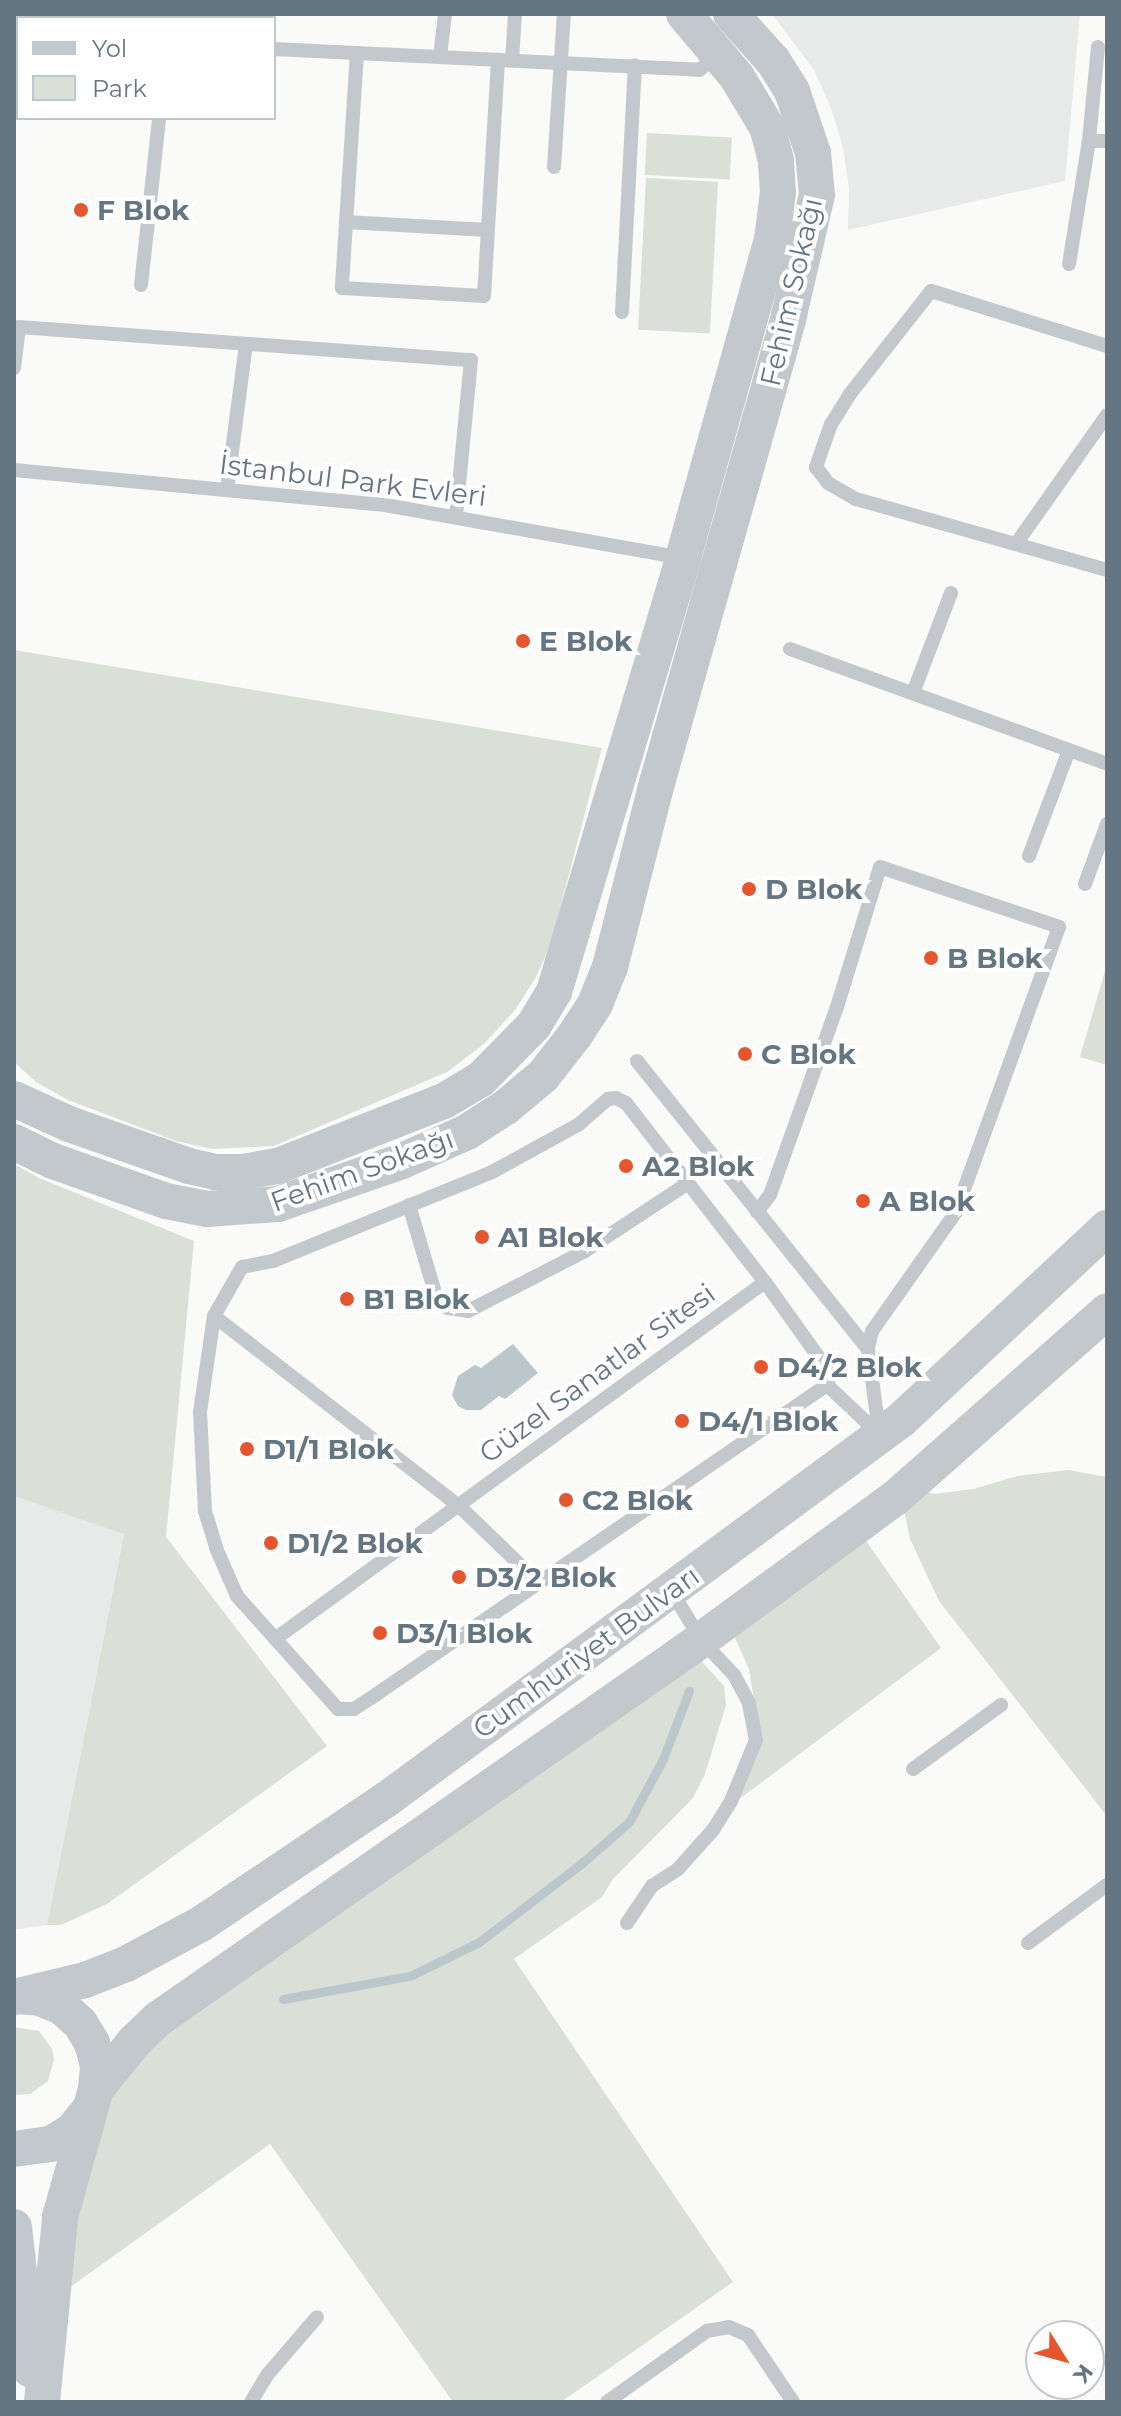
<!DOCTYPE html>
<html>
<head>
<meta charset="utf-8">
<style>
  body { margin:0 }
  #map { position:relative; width:1121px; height:2416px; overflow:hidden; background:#fafaf8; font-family:Montserrat,sans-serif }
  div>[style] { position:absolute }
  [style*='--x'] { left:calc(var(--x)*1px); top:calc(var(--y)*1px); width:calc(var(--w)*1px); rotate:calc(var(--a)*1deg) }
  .built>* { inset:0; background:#e8e9e9 }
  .green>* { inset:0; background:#dadfd7; transform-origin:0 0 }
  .water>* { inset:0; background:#bbc7cb }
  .stream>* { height:9px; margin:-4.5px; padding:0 4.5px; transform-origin:4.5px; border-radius:4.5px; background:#bbc7cb }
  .service>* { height:14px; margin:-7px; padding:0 7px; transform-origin:7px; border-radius:7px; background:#c3c8cc }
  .tertiary>* { height:36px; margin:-18px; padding:0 18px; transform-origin:18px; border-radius:18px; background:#c3c8cc }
  .dots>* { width:22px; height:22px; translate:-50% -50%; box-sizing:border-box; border:4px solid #fff; border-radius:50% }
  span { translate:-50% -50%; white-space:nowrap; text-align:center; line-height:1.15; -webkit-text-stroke:8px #fff; paint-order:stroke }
  .poi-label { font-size:28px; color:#657683; font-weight:700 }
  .left { translate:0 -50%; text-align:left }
  .street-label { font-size:28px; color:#657683 }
  .frame { position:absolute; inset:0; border:16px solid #657683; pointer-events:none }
  .legend { position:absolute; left:16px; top:16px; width:260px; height:104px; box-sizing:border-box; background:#fff; border:2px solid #c1c8cd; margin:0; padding:10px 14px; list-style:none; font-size:24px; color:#657683 }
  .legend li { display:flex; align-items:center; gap:16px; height:40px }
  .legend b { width:40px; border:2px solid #c1c8cd }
  .north { position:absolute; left:1025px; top:2320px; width:80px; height:80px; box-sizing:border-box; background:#fff; border:2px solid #c1c8cd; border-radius:50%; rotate:127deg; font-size:22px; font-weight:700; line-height:32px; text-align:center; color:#657683 }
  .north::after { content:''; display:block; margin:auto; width:28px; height:36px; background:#e4572e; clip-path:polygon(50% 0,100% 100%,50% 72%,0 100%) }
</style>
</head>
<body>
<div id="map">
  <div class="built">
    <div style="clip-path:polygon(772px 14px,1080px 14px,1065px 181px,848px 230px,849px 188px,843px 147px,831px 108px,814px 70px)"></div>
    <div style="clip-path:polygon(14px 1496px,124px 1533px,47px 1925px,14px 1930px)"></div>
  </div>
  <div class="green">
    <div style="left:647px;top:133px;width:85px;height:42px;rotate:3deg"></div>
    <div style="left:646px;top:178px;width:72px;height:152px;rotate:3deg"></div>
    <div style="clip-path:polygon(14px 650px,602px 748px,551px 943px,536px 977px,515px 1010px,484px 1044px,447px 1072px,274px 1146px,212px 1149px,176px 1141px,68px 1100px,36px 1082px,14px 1062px)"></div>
    <div style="clip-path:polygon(1107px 964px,1107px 1065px,1080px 1057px)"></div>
    <div style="clip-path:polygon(14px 1164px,39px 1178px,194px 1241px,166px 1537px,327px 1746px,107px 1904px,61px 1925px,47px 1925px,124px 1534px,14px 1496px)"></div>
    <div style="clip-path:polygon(1068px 1470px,1107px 1477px,1107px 1816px,939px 1601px,910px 1539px,904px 1509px,917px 1489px,934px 1494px,974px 1489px,1017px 1476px)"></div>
    <div style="clip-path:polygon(852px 1521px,941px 1648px,722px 1812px,744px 1761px,756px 1713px,749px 1669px,724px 1613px)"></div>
    <div style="clip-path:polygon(694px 1653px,724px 1686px,726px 1705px,705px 1774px,693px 1798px,613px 1879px,602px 1897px,514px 1959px,733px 2282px,561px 2402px,453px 2402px,270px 2144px,66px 2290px,91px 2139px,122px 2074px,156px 2036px)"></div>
    <div style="clip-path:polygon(14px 2027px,39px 2031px,52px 2049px,54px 2060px,48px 2081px,30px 2094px,14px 2095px)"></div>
  </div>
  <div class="water">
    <div style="clip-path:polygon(513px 1344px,538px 1373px,505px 1399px,499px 1396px,481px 1410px,466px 1410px,458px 1406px,452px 1395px,458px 1376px,475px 1365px,481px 1368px)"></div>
  </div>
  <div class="stream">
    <div style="--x:283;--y:1999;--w:129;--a:-10.3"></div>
    <div style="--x:410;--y:1976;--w:77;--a:-26.2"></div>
    <div style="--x:479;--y:1942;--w:130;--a:-37.5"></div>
    <div style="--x:582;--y:1863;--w:62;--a:-41.1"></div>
    <div style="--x:629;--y:1822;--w:72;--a:-61.6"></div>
    <div style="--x:663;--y:1759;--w:73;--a:-69.1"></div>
  </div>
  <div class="service">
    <div style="--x:170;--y:18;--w:4;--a:-76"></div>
    <div style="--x:1098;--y:47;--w:94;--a:95.5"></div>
    <div style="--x:1089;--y:141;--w:18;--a:0"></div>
    <div style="--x:274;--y:49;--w:426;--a:2.8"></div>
    <div style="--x:699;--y:70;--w:24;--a:-38"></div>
    <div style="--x:357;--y:53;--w:235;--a:93.7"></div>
    <div style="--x:342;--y:288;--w:142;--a:3.2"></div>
    <div style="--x:484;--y:296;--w:237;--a:-86.6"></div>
    <div style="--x:440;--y:57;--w:43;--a:-83.4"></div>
    <div style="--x:512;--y:60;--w:46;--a:-86.3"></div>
    <div style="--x:554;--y:167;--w:153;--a:-86.3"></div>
    <div style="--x:346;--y:222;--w:142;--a:3.2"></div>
    <div style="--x:1069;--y:264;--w:125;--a:-80.8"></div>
    <div style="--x:141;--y:285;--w:168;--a:-83.8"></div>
    <div style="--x:622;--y:312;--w:247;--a:-87"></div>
    <div style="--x:1107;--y:346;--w:184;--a:-162.6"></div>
    <div style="--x:931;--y:291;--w:131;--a:128.2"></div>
    <div style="--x:850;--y:394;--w:36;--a:122"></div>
    <div style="--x:831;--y:424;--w:46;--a:109.2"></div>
    <div style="--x:816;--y:467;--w:20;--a:53"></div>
    <div style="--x:828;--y:483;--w:32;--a:30"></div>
    <div style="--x:856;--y:499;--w:261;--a:15.8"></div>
    <div style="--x:14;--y:368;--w:41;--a:-83"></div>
    <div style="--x:19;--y:327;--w:453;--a:4.2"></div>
    <div style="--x:471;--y:360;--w:158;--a:95.5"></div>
    <div style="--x:14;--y:470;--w:373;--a:5.4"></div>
    <div style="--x:385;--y:505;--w:303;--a:10.1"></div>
    <div style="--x:227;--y:490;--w:147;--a:-82.6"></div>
    <div style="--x:1016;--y:544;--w:158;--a:-54.8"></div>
    <div style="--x:790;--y:649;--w:337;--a:19.9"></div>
    <div style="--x:913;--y:693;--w:107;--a:-69.2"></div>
    <div style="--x:1029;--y:856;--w:113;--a:-69.3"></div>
    <div style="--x:1085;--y:884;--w:64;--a:-69.9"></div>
    <div style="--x:637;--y:1061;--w:369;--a:51.3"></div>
    <div style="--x:409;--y:1205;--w:95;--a:73.5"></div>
    <div style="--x:436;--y:1296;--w:16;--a:47"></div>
    <div style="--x:447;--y:1308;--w:21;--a:8"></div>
    <div style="--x:468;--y:1311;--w:131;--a:-27.1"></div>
    <div style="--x:585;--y:1251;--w:123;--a:-33.4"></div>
    <div style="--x:757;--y:1212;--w:21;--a:-53"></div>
    <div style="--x:770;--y:1195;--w:200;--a:-70.4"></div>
    <div style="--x:837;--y:1007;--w:146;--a:-72.9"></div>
    <div style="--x:880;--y:867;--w:189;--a:18.5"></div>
    <div style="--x:1059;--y:927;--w:303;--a:109.9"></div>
    <div style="--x:956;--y:1212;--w:146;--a:125.2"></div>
    <div style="--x:872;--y:1331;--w:18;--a:103"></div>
    <div style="--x:868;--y:1349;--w:83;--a:82.4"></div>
    <div style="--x:214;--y:1316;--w:97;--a:98.3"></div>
    <div style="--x:200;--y:1412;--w:99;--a:87.1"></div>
    <div style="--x:205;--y:1511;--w:39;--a:73"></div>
    <div style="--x:216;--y:1548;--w:52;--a:66.4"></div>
    <div style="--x:237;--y:1596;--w:152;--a:48.2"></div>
    <div style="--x:338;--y:1709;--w:16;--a:0"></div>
    <div style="--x:354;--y:1709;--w:20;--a:-33"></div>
    <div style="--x:371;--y:1698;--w:553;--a:-34.47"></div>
    <div style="--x:827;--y:1385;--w:73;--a:43.3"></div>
    <div style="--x:538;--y:1582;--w:110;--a:-136.1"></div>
    <div style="--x:459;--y:1506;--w:310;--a:-142.2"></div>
    <div style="--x:214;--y:1316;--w:56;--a:-60.3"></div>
    <div style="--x:242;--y:1267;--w:32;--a:-11"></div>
    <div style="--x:273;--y:1261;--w:236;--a:-22.1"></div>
    <div style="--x:492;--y:1172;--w:98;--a:-28.7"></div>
    <div style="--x:578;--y:1125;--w:40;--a:-41"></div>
    <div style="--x:608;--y:1099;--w:8;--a:-7"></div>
    <div style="--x:616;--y:1098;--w:11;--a:27"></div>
    <div style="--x:626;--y:1103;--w:227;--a:52.2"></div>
    <div style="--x:765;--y:1282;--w:112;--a:54.5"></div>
    <div style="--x:830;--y:1373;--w:12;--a:104"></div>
    <div style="--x:275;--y:1639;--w:606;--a:-36.08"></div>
    <div style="--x:913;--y:1769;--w:109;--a:-36"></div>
    <div style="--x:627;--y:1923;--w:45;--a:-56"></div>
    <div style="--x:652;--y:1886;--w:31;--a:-33"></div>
    <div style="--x:678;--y:1869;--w:52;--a:-48.1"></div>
    <div style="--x:713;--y:1830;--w:34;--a:-58"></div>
    <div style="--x:731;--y:1801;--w:66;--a:-67.7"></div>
    <div style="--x:756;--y:1740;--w:38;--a:-101"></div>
    <div style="--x:749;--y:1703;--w:32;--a:-118"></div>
    <div style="--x:734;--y:1675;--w:48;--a:-133.3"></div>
    <div style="--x:701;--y:1640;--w:58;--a:-121"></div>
    <div style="--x:1028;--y:1943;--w:98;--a:-36.3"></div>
    <div style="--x:251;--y:2402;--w:33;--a:-59"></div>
    <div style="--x:268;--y:2374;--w:75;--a:-49.3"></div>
    <div style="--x:607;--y:2402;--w:123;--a:-35.4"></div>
    <div style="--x:707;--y:2331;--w:22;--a:-10"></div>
    <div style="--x:729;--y:2327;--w:21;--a:23"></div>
    <div style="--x:748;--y:2335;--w:81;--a:56.1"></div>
  </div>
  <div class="tertiary">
    <div style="--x:14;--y:1099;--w:60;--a:24.4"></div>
    <div style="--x:69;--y:1124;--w:127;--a:19.3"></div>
    <div style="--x:189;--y:1166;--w:27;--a:13"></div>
    <div style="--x:215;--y:1172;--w:28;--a:0"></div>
    <div style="--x:243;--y:1172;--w:36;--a:-10"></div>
    <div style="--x:278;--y:1166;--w:178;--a:-21.4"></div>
    <div style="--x:444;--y:1101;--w:43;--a:-30.7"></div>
    <div style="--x:481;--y:1079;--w:76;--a:-45.5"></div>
    <div style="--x:534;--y:1025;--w:39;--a:-59"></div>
    <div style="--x:554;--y:992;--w:453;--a:-73.4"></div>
    <div style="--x:683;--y:558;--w:330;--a:-74.4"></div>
    <div style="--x:772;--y:240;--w:48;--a:-82.9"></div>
    <div style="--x:778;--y:192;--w:32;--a:-94"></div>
    <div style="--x:776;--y:160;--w:34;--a:-105"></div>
    <div style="--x:767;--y:127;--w:58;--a:-121"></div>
    <div style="--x:737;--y:77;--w:82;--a:-130.1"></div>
    <div style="--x:14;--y:1142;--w:43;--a:26"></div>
    <div style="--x:53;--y:1161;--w:120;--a:19.5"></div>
    <div style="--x:166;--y:1201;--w:42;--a:11"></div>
    <div style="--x:207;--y:1209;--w:71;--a:-4"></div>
    <div style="--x:278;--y:1204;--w:131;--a:-19.1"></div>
    <div style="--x:402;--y:1161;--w:71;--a:-24"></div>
    <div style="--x:467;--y:1132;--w:46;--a:-32.7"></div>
    <div style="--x:506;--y:1107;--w:48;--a:-40"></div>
    <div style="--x:543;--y:1076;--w:52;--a:-52"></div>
    <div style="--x:575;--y:1035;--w:37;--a:-57"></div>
    <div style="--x:595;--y:1004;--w:40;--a:-68"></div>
    <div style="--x:610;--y:967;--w:190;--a:-75.7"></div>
    <div style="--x:657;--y:783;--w:486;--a:-74.2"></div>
    <div style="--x:789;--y:315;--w:123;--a:-76.9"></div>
    <div style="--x:817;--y:195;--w:42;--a:-95.4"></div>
    <div style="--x:813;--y:153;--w:65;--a:-108.7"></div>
    <div style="--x:792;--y:91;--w:36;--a:-122"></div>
    <div style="--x:773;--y:61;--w:63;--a:-131.8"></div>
    <div style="--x:18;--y:1996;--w:22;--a:5"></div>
    <div style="--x:40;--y:1998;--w:24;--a:22"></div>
    <div style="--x:62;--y:2007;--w:24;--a:42"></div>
    <div style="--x:80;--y:2023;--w:23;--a:59"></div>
    <div style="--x:92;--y:2043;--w:24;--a:75"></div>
    <div style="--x:98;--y:2066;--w:23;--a:95"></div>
    <div style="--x:14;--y:1997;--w:73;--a:-13.5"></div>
    <div style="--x:85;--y:1980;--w:44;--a:-21.3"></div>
    <div style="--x:126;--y:1964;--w:85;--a:-28.1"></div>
    <div style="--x:201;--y:1924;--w:224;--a:-33.9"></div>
    <div style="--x:387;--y:1799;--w:639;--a:-36.4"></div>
    <div style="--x:901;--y:1420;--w:282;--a:-43"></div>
    <div style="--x:14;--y:2149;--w:37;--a:-8"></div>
    <div style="--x:51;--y:2144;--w:25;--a:-32"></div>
    <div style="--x:72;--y:2131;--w:26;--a:-51"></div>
    <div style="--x:14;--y:2227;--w:143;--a:83.6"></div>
    <div style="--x:42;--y:2402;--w:186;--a:-84.4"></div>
    <div style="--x:60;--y:2217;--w:133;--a:-74.3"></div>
    <div style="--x:96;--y:2089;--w:60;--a:-51"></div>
    <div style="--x:134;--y:2042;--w:33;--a:-44"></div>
    <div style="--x:158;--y:2019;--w:662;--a:-34.91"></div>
    <div style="--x:701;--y:1640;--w:239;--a:-36.2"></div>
    <div style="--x:894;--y:1499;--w:284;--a:-41.4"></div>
  </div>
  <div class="dots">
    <div style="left:81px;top:210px;background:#e4572e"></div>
    <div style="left:523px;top:641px;background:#e4572e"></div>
    <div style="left:749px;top:889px;background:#e4572e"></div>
    <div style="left:931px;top:958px;background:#e4572e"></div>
    <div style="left:745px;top:1054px;background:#e4572e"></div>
    <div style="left:626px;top:1166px;background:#e4572e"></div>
    <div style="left:863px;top:1201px;background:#e4572e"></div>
    <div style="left:482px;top:1237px;background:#e4572e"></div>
    <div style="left:347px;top:1299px;background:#e4572e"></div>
    <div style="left:761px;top:1367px;background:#e4572e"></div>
    <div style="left:682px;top:1421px;background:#e4572e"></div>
    <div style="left:247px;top:1449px;background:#e4572e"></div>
    <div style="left:566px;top:1500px;background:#e4572e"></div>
    <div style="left:271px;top:1543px;background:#e4572e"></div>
    <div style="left:459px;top:1577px;background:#e4572e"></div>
    <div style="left:380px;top:1633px;background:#e4572e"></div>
  </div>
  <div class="poi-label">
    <span class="left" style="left:97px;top:210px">F Blok</span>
    <span class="left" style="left:539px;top:641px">E Blok</span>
    <span class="left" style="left:765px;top:889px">D Blok</span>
    <span class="left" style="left:947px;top:958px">B Blok</span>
    <span class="left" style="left:761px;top:1054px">C Blok</span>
    <span class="left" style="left:642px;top:1166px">A2 Blok</span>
    <span class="left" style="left:879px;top:1201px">A Blok</span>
    <span class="left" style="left:498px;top:1237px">A1 Blok</span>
    <span class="left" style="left:363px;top:1299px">B1 Blok</span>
    <span class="left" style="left:777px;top:1367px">D4/2 Blok</span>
    <span class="left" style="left:698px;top:1421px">D4/1 Blok</span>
    <span class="left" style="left:263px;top:1449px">D1/1 Blok</span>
    <span class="left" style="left:582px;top:1500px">C2 Blok</span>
    <span class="left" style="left:287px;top:1543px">D1/2 Blok</span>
    <span class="left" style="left:475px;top:1577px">D3/2 Blok</span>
    <span class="left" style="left:396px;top:1633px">D3/1 Blok</span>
  </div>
  <div class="street-label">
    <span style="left:791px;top:292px;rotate:-77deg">Fehim Sokağı</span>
    <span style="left:353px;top:480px;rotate:7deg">İstanbul Park Evleri</span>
    <span style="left:362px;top:1170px;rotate:-20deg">Fehim Sokağı</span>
    <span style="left:597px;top:1373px;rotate:-36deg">Güzel Sanatlar Sitesi</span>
    <span style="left:586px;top:1652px;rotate:-36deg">Cumhuriyet Bulvarı</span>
  </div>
  <div class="frame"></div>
  <ul class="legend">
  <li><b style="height:10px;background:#c3c8cc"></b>Yol</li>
  <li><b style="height:22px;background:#dadfd7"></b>Park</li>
  </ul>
  <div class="north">K</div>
</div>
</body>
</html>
